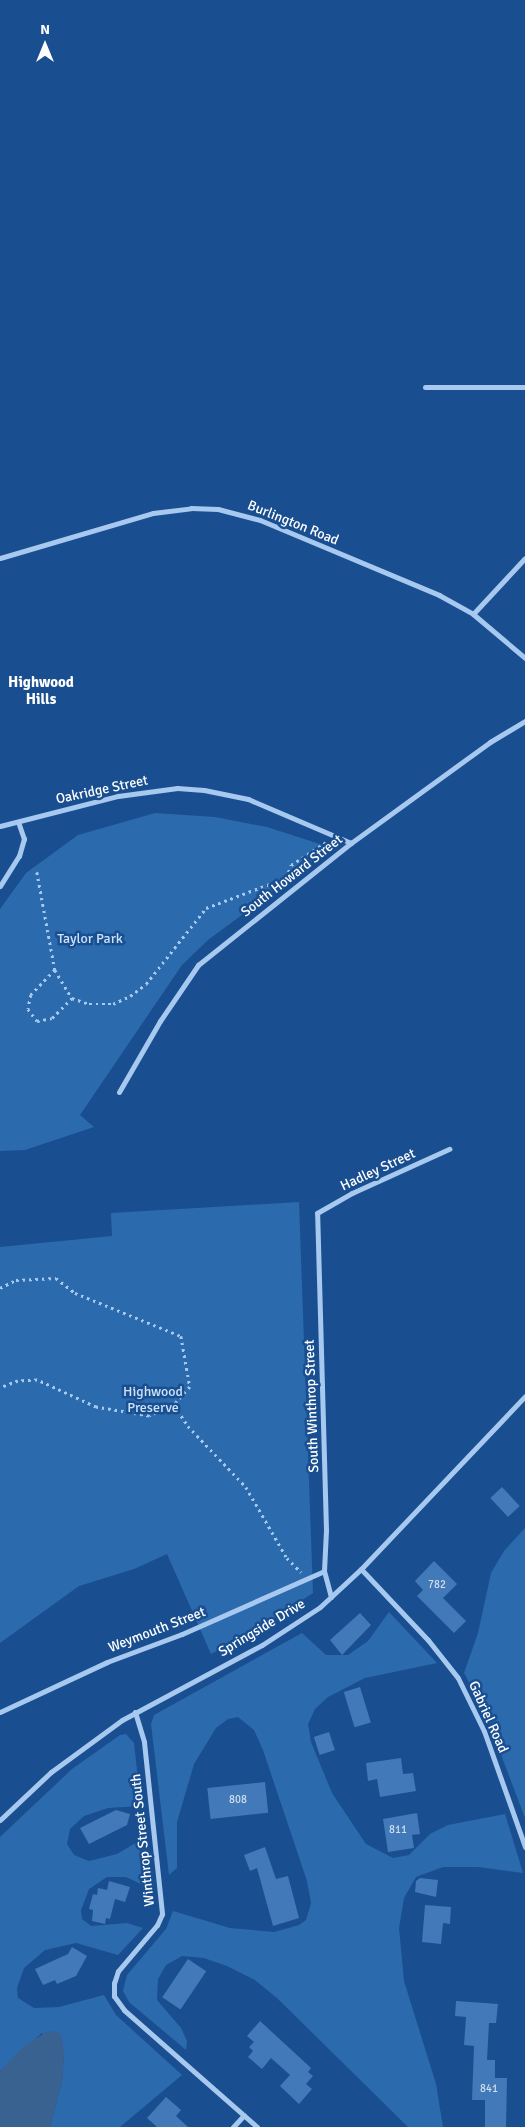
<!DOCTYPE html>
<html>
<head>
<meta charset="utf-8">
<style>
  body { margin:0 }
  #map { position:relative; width:525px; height:2127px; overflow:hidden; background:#194f90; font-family:Signika,sans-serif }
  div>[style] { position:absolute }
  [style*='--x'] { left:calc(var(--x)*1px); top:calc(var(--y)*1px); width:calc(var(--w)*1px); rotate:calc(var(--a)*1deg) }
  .green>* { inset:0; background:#2c6aae }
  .water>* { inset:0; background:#3a6291 }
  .building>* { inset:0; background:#4279b8; transform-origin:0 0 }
  .path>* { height:2.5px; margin-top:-1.25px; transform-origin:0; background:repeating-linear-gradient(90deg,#a7c9ef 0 2.5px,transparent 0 6.5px) }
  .street>* { height:5px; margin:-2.5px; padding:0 2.5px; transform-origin:2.5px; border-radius:2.5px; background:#a7c9ef }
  span { translate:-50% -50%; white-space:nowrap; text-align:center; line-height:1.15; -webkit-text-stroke:5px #194f90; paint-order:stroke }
  .number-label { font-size:11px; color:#d0deed }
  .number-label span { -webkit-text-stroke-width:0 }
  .street-label { font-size:14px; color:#fff }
  .park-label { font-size:14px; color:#cde3fb }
  .neighbourhood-label { font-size:15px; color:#fff; font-weight:700 }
  .north { position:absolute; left:20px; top:20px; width:50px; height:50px; -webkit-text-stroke:4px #194f90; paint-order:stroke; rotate:0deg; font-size:14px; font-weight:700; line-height:20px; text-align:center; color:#fff }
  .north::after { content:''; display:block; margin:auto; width:18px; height:22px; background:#fff; clip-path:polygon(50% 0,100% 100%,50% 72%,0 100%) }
</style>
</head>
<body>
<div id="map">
  <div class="green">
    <div style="clip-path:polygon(155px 813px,215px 817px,267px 827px,332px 848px,208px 940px,182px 965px,80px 1115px,94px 1127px,25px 1150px,0 1151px,0 909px,26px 873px,78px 835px)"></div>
    <div style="clip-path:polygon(299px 1202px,313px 1593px,251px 1633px,211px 1654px,167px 1554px,134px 1569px,79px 1586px,0 1643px,0 1247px,112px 1236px,111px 1213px)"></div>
    <div style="clip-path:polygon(525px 1528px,525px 1818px,486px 1715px,464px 1673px,478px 1633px,491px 1573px,504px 1551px)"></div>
    <div style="clip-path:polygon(389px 1612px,437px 1663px,365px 1678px,328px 1697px,315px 1709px,308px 1724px,311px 1742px,332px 1793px,366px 1844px,393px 1858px,409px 1855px,430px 1834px,448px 1825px,505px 1814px,523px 1873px,478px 1867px,443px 1867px,416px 1877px,404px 1898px,399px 1928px,404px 1981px,436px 2084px,443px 2127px,408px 2127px,278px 1999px,255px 1980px,227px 1966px,204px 1958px,182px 1956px,166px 1965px,158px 1979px,157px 2000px,181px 2028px,187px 2041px,186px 2050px,129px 2002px,123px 1991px,127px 1975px,166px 1929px,173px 1911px,230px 1928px,274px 1932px,299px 1925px,306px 1920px,311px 1903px,307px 1881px,263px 1750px,254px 1730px,238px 1717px,228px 1719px,216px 1728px,194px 1764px,177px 1822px,177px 1868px,169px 1875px,151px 1724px,154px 1715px,302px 1633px,326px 1655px,348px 1655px,368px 1641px)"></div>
    <div style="clip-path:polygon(126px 1734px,134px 1743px,141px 1806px,108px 1808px,84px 1816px,70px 1829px,67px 1844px,74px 1855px,89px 1861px,117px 1854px,144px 1838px,149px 1888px,126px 1877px,107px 1877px,89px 1889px,81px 1910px,82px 1919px,91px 1926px,127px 1923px,143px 1928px,118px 1955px,76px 1943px,45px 1950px,24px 1968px,17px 1988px,18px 1998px,34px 2008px,59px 2007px,104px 1995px,116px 2015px,182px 2075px,120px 2127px,50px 2127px,62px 2081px,64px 2053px,42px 2033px,0 2071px,0 1837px,72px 1769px,120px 1735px)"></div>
  </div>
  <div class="water">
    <div style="clip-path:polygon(48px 2031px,58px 2032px,62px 2037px,64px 2053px,62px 2081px,50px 2127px,0 2127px,0 2071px,24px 2046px)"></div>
  </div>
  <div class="building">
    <div style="left:502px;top:1487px;width:26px;height:16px;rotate:47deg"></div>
    <div style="clip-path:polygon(434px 1561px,457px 1584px,443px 1598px,466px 1621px,454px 1633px,417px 1596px,423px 1590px,415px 1581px)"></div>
    <div style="clip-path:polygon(360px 1613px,371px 1625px,342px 1655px,330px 1640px)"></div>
    <div style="left:360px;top:1687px;width:37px;height:17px;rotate:73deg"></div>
    <div style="left:329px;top:1732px;width:19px;height:16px;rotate:72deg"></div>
    <div style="clip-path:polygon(401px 1758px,403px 1774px,413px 1773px,416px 1791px,380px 1797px,377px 1779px,368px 1781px,366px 1763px)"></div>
    <div style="left:265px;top:1782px;width:31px;height:58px;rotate:84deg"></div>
    <div style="clip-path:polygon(116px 1810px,130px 1814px,127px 1825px,89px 1844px,80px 1828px)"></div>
    <div style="clip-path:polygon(417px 1813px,420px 1834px,412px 1835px,414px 1848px,388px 1852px,383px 1819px)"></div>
    <div style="clip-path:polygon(265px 1847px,276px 1879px,288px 1876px,299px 1918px,273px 1926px,257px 1868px,250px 1871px,244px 1855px)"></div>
    <div style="clip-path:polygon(420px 1878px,438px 1880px,436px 1897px,415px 1892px,416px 1881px)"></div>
    <div style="clip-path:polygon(109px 1881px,130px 1887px,125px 1902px,115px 1899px,110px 1919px,106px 1918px,105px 1924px,92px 1921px,93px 1910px,89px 1909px,93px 1894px,97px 1895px,98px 1888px,107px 1890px)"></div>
    <div style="clip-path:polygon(425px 1905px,451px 1907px,450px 1924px,443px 1923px,441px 1944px,422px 1942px)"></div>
    <div style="clip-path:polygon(72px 1947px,87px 1956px,76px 1976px,57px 1984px,55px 1980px,43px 1985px,35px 1969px,68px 1954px)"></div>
    <div style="left:188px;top:1959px;width:22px;height:46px;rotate:34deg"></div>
    <div style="clip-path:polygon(456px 2001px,498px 2004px,496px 2023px,489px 2023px,487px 2060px,495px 2060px,495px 2078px,507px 2078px,506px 2127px,485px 2127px,485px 2100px,472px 2100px,474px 2046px,464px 2045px,466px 2017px,455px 2016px)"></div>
    <div style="clip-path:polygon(260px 2021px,311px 2068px,308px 2072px,313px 2076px,306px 2084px,312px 2089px,299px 2104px,280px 2086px,290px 2075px,271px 2058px,262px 2069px,248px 2057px,253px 2051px,249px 2047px,254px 2042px,247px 2036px)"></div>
    <div style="clip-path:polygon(166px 2097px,181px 2110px,176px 2116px,188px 2127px,157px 2127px,147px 2118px)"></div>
  </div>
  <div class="path">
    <div style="--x:37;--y:872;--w:100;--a:79.6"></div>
    <div style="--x:55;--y:970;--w:35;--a:134"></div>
    <div style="--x:31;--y:995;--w:14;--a:102"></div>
    <div style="--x:28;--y:1009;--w:15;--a:53"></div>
    <div style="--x:37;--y:1021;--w:15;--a:-11"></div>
    <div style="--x:52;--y:1018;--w:28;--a:-45"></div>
    <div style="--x:72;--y:998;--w:18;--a:19"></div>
    <div style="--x:89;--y:1004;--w:24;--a:0"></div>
    <div style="--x:113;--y:1004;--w:19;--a:-25"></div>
    <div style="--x:130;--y:996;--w:20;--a:-37"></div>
    <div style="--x:146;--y:984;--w:97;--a:-51.7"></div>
    <div style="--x:206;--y:908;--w:85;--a:-20.6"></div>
    <div style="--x:286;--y:878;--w:14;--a:-69"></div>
    <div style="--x:291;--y:865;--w:42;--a:-33.3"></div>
    <div style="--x:55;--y:970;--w:33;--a:59"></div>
    <div style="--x:0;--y:1288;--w:18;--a:-27"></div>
    <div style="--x:16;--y:1280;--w:40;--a:-2.9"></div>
    <div style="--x:56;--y:1278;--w:24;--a:38"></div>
    <div style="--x:75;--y:1293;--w:114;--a:22.1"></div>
    <div style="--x:181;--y:1336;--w:52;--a:80"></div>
    <div style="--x:190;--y:1387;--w:24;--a:132"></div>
    <div style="--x:174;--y:1405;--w:27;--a:156"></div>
    <div style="--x:149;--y:1416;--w:54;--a:-170.4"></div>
    <div style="--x:96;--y:1407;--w:65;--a:-155.4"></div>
    <div style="--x:37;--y:1380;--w:19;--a:177"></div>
    <div style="--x:18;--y:1381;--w:19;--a:159"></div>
    <div style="--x:174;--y:1405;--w:25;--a:56"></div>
    <div style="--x:188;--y:1426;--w:84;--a:46.4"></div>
    <div style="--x:246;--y:1487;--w:82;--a:60"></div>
    <div style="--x:287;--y:1558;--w:20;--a:45"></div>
  </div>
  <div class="street">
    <div style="--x:425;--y:387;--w:100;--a:0"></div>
    <div style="--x:0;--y:558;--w:159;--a:-16.4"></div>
    <div style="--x:153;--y:513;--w:38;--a:-7"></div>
    <div style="--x:191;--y:508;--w:27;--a:2"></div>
    <div style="--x:218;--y:509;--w:43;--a:14.7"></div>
    <div style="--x:260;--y:520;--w:194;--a:22.7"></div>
    <div style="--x:439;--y:595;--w:39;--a:29"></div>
    <div style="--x:473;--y:614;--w:68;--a:40.2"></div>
    <div style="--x:473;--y:614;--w:76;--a:-47.1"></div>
    <div style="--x:0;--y:826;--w:122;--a:-14.3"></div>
    <div style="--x:118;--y:796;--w:60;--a:-7.7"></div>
    <div style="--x:177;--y:788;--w:27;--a:4"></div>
    <div style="--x:204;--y:790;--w:45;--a:11.6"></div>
    <div style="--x:248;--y:799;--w:112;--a:23.1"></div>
    <div style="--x:0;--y:886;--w:36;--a:-58"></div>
    <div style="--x:19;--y:856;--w:18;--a:-74"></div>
    <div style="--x:24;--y:839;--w:18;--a:-109"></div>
    <div style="--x:119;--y:1092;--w:82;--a:-60"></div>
    <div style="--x:160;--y:1021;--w:68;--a:-55.8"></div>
    <div style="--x:198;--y:965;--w:196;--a:-38.6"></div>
    <div style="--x:351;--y:843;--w:172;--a:-36"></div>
    <div style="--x:490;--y:742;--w:41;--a:-31"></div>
    <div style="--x:361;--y:1569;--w:98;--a:46.7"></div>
    <div style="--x:428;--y:1640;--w:48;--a:51.7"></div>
    <div style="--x:458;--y:1678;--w:59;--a:63.9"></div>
    <div style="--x:484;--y:1731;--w:123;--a:70.5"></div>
    <div style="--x:331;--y:1597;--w:27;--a:-105"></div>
    <div style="--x:324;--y:1571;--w:41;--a:-87.2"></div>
    <div style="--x:326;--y:1530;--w:317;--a:-91.6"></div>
    <div style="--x:317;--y:1213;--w:40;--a:-29.7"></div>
    <div style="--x:352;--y:1193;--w:107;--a:-24.4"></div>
    <div style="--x:0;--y:1712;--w:118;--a:-25"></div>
    <div style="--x:107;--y:1662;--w:80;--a:-20.5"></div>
    <div style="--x:182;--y:1634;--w:155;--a:-23.9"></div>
    <div style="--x:135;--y:1712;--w:31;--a:73"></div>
    <div style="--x:144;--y:1742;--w:173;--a:84"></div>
    <div style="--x:162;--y:1914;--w:12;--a:114"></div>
    <div style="--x:157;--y:1925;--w:60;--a:130.3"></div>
    <div style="--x:118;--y:1971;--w:13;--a:108"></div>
    <div style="--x:114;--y:1983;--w:13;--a:90"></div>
    <div style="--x:114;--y:1996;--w:17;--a:54"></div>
    <div style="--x:124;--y:2010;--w:177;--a:41.3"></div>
    <div style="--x:0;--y:1820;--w:70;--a:-43.3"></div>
    <div style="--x:51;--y:1772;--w:88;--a:-36.2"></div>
    <div style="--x:122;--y:1720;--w:159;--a:-28.2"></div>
    <div style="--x:262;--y:1645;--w:69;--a:-33.2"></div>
    <div style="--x:320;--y:1607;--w:56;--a:-42.8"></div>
    <div style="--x:361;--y:1569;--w:238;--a:-46.5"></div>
    <div style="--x:233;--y:2127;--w:16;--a:-47"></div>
  </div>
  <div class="number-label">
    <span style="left:437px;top:1585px">782</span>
    <span style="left:238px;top:1800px">808</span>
    <span style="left:398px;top:1830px">811</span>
    <span style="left:489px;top:2089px">841</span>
  </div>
  <div class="street-label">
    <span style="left:293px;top:523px;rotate:22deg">Burlington Road</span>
    <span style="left:102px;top:790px;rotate:-12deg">Oakridge Street</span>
    <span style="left:292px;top:876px;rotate:-38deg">South Howard Street</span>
    <span style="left:378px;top:1170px;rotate:-25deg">Hadley Street</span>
    <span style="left:312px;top:1406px;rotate:-92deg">South Winthrop Street</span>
    <span style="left:262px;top:1628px;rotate:-31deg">Springside Drive</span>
    <span style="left:157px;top:1630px;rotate:-21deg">Weymouth Street</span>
    <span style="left:488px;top:1717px;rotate:66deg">Gabriel Road</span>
    <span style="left:143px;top:1840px;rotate:-96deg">Winthrop Street South</span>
  </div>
  <div class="park-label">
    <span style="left:90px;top:939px">Taylor Park</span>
    <span style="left:153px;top:1400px">Highwood<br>Preserve</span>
  </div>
  <div class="neighbourhood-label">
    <span style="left:41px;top:691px">Highwood<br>Hills</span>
  </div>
  <div class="north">N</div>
</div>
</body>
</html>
